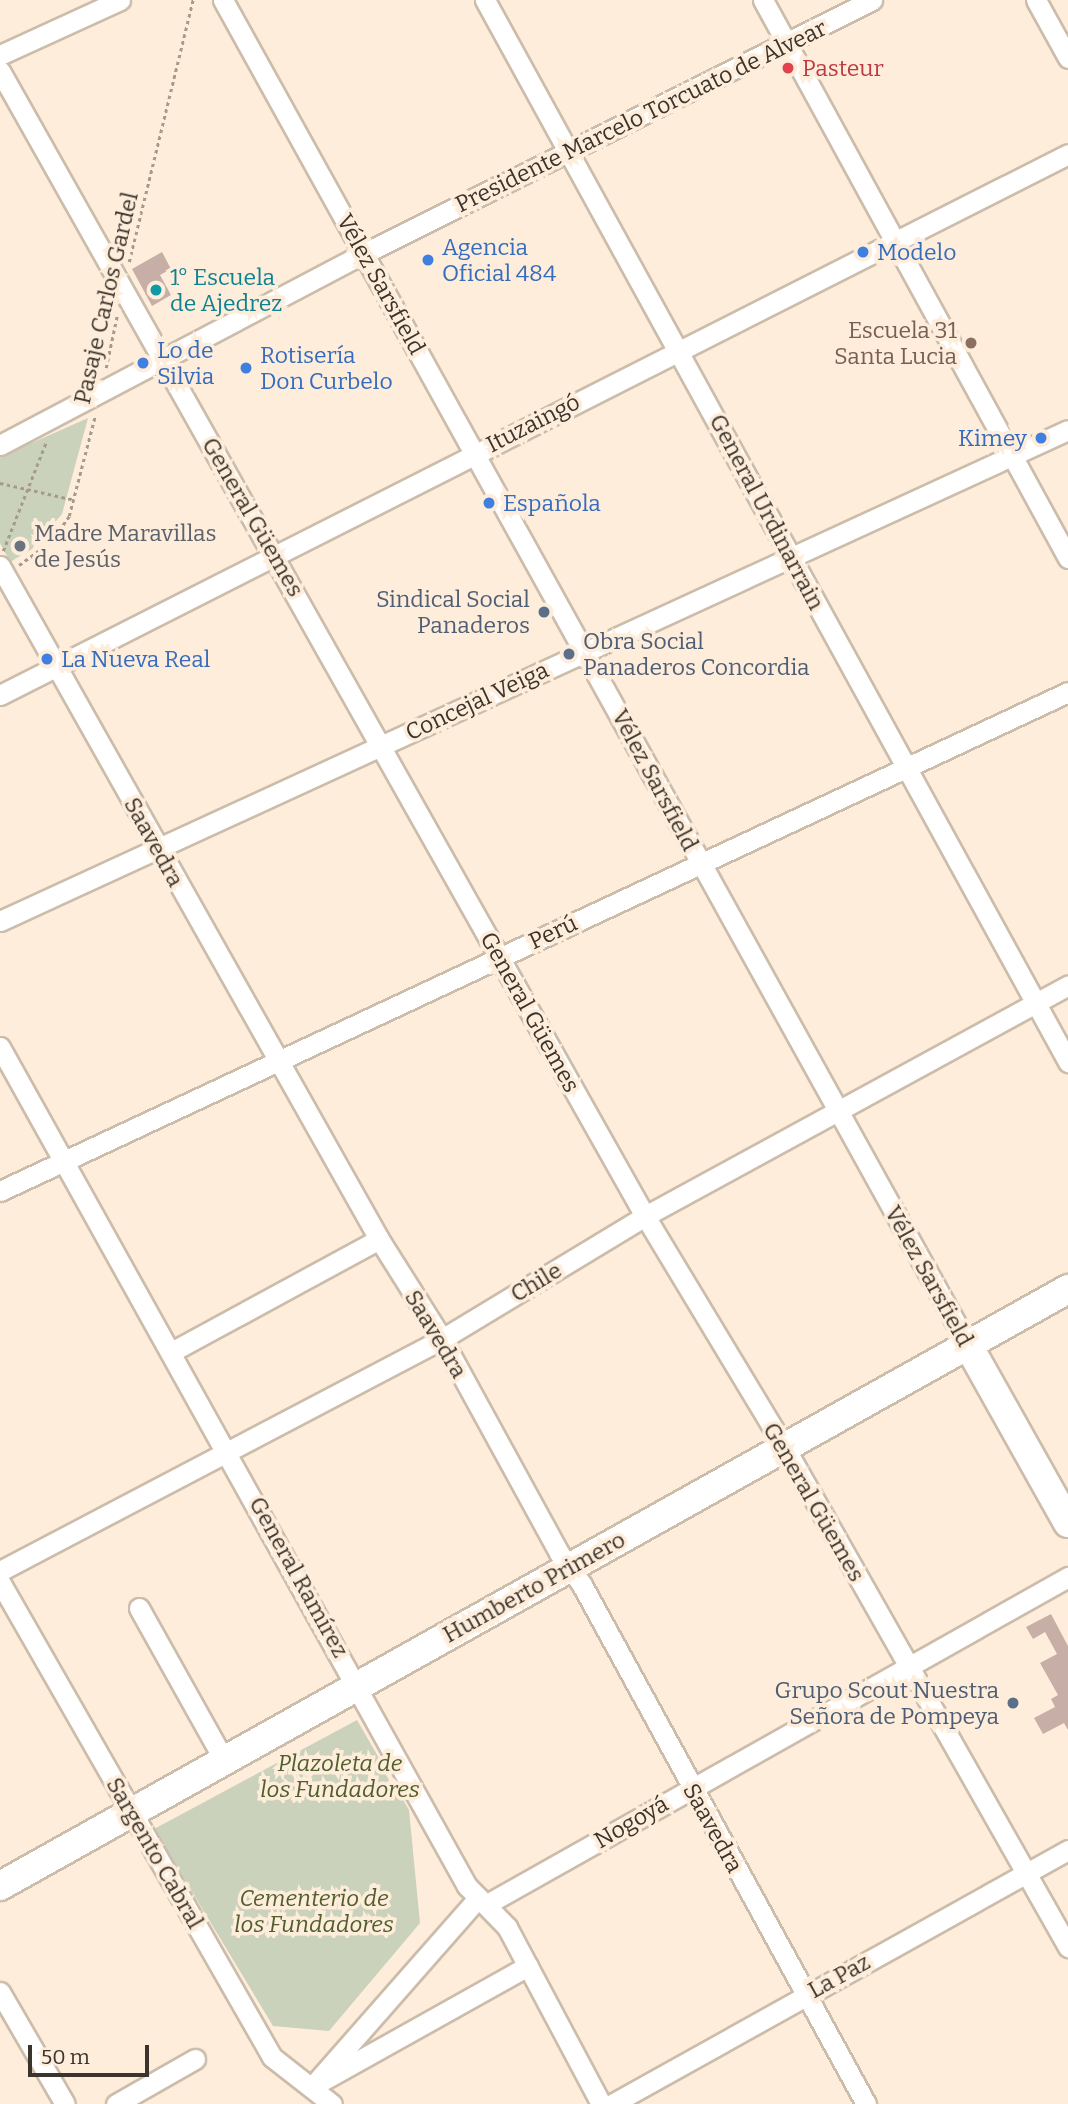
<!DOCTYPE html>
<html>
<head>
<meta charset="utf-8">
<style>
  body { margin:0 }
  #map { position:relative; width:1068px; height:2104px; overflow:hidden; background:#feeddb; font-family:Bitter,serif }
  div>[style] { position:absolute }
  [style*='--x'] { left:calc(var(--x)*1px); top:calc(var(--y)*1px); width:calc(var(--w)*1px); rotate:calc(var(--a)*1deg) }
  .green>* { inset:0; background:#cbd2bc }
  .building>* { inset:0; background:#c7aea6 }
  .path>* { height:2.5px; margin-top:-1.25px; transform-origin:0; background:repeating-linear-gradient(90deg,#a69a8c 0 3.5px,transparent 0 7px) }
  .roads { filter:drop-shadow(2px 0 #ccbcaa) drop-shadow(-2px 0 #ccbcaa) drop-shadow(0 2px #ccbcaa) drop-shadow(0 -2px #ccbcaa) }
  .street>* { height:19px; margin:-9.5px; padding:0 9.5px; transform-origin:9.5px; border-radius:9.5px; background:#fff }
  .secondary>* { height:28px; margin:-14px; padding:0 14px; transform-origin:14px; border-radius:14px; background:#fff }
  .dots>* { width:19px; height:19px; translate:-50% -50%; box-sizing:border-box; border:4px solid #feeddb; border-radius:50% }
  span { translate:-50% -50%; white-space:nowrap; text-align:center; line-height:1.15; -webkit-text-stroke:7px #feeddb; paint-order:stroke }
  .health-label { font-size:23px; color:#be3a42 }
  .left { translate:0 -50%; text-align:left }
  .street-label { font-size:23px; color:#3a342c }
  .shop-label { font-size:23px; color:#366cbe }
  .right { translate:-100% -50%; text-align:right }
  .culture-label { font-size:23px; color:#0d838f }
  .education-label { font-size:23px; color:#785e54 }
  .worship-label { font-size:23px; color:#5b616d }
  .service-label { font-size:23px; color:#4e5e75 }
  .park-label { font-size:23px; color:#505e2e; font-style:italic }
  .scale { position:absolute; left:28px; top:2045px; width:121px; height:32px; box-sizing:border-box; border:4px solid #3a342c; border-top:0; padding-left:9px; font-size:21px; line-height:24px; white-space:nowrap; color:#3a342c; -webkit-text-stroke:5px #feeddb; paint-order:stroke }
</style>
</head>
<body>
<div id="map">
  <div class="green">
    <div style="clip-path:polygon(88px 418px,62px 514px,32px 549px,10px 562px,0 543px,0 457px)"></div>
    <div style="clip-path:polygon(357px 1720px,409px 1810px,420px 1923px,329px 2031px,273px 2026px,154px 1829px)"></div>
  </div>
  <div class="building">
    <div style="clip-path:polygon(162px 252px,171px 269px,160px 275px,171px 295px,152px 306px,132px 269px)"></div>
    <div style="clip-path:polygon(1051px 1614px,1068px 1646px,1068px 1730px,1064px 1723px,1043px 1734px,1034px 1718px,1055px 1707px,1051px 1699px,1058px 1695px,1040px 1663px,1057px 1654px,1045px 1632px,1033px 1639px,1026px 1627px)"></div>
  </div>
  <div class="path">
    <div style="--x:129;--y:262;--w:270;--a:-76.3"></div>
    <div style="--x:106;--y:368;--w:53;--a:-78.1"></div>
    <div style="--x:0;--y:483;--w:77;--a:12.8"></div>
    <div style="--x:3;--y:551;--w:119;--a:-68.4"></div>
    <div style="--x:19;--y:565;--w:39;--a:-36"></div>
    <div style="--x:51;--y:542;--w:32;--a:-55"></div>
    <div style="--x:69;--y:516;--w:103;--a:-75.4"></div>
  </div>
  <div class="roads">
    <div class="street">
      <div style="--x:223;--y:0;--w:1538;--a:61.02"></div>
      <div style="--x:485;--y:0;--w:1212;--a:61.23"></div>
      <div style="--x:763;--y:0;--w:636;--a:61.34"></div>
      <div style="--x:1036;--y:0;--w:66;--a:61.1"></div>
      <div style="--x:0;--y:55;--w:132;--a:-24.6"></div>
      <div style="--x:0;--y:71;--w:1314;--a:60.61"></div>
      <div style="--x:645;--y:1216;--w:271;--a:58.9"></div>
      <div style="--x:785;--y:1448;--w:574;--a:60.44"></div>
      <div style="--x:0;--y:445;--w:410;--a:-27.8"></div>
      <div style="--x:363;--y:254;--w:569;--a:-26.52"></div>
      <div style="--x:0;--y:566;--w:772;--a:60.61"></div>
      <div style="--x:379;--y:1239;--w:118;--a:57.8"></div>
      <div style="--x:442;--y:1339;--w:244;--a:61.3"></div>
      <div style="--x:559;--y:1553;--w:39;--a:54"></div>
      <div style="--x:582;--y:1585;--w:592;--a:61.31"></div>
      <div style="--x:0;--y:695;--w:1197;--a:-26.86"></div>
      <div style="--x:0;--y:921;--w:1175;--a:-24.69"></div>
      <div style="--x:0;--y:1047;--w:960;--a:60.9"></div>
      <div style="--x:467;--y:1886;--w:57;--a:45.7"></div>
      <div style="--x:507;--y:1927;--w:200;--a:62"></div>
      <div style="--x:0;--y:1191;--w:1179;--a:-25.04"></div>
      <div style="--x:173;--y:1351;--w:234;--a:-28.5"></div>
      <div style="--x:0;--y:1571;--w:499;--a:-27.7"></div>
      <div style="--x:442;--y:1339;--w:237;--a:-31.2"></div>
      <div style="--x:645;--y:1216;--w:482;--a:-28.6"></div>
      <div style="--x:0;--y:1582;--w:547;--a:60.2"></div>
      <div style="--x:272;--y:2057;--w:76;--a:38.1"></div>
      <div style="--x:139;--y:1608;--w:174;--a:60.8"></div>
      <div style="--x:487;--y:1904;--w:667;--a:-29.37"></div>
      <div style="--x:0;--y:1992;--w:129;--a:59.9"></div>
      <div style="--x:322;--y:2081;--w:236;--a:-29.2"></div>
      <div style="--x:312;--y:2087;--w:252;--a:-48.7"></div>
      <div style="--x:116;--y:2104;--w:91;--a:-29.7"></div>
      <div style="--x:612;--y:2104;--w:522;--a:-29.12"></div>
    </div>
    <div class="secondary">
      <div style="--x:968;--y:1345;--w:204;--a:60.7"></div>
      <div style="--x:0;--y:1886;--w:1224;--a:-29.2"></div>
    </div>
  </div>
  <div class="dots">
    <div style="left:788px;top:68px;background:#e0444e"></div>
    <div style="left:863px;top:252px;background:#3f7fe0"></div>
    <div style="left:428px;top:260px;background:#3f7fe0"></div>
    <div style="left:156px;top:290px;background:#0f9aa8"></div>
    <div style="left:971px;top:343px;background:#8d6e63"></div>
    <div style="left:143px;top:363px;background:#3f7fe0"></div>
    <div style="left:246px;top:368px;background:#3f7fe0"></div>
    <div style="left:1041px;top:438px;background:#3f7fe0"></div>
    <div style="left:489px;top:503px;background:#3f7fe0"></div>
    <div style="left:20px;top:546px;background:#6b7280"></div>
    <div style="left:544px;top:612px;background:#5c6f8a"></div>
    <div style="left:569px;top:654px;background:#5c6f8a"></div>
    <div style="left:47px;top:659px;background:#3f7fe0"></div>
    <div style="left:1013px;top:1703px;background:#5c6f8a"></div>
  </div>
  <div class="health-label">
    <span class="left" style="left:802px;top:68px">Pasteur</span>
  </div>
  <div class="street-label">
    <span style="left:641px;top:116px;rotate:-26deg">Presidente Marcelo Torcuato de Alvear</span>
    <span style="left:381px;top:284px;rotate:61deg">Vélez Sarsfield</span>
    <span style="left:106px;top:298px;rotate:-77deg">Pasaje Carlos Gardel</span>
    <span style="left:533px;top:423px;rotate:-27deg">Ituzaingó</span>
    <span style="left:767px;top:512px;rotate:62deg">General Urdinarrain</span>
    <span style="left:253px;top:517px;rotate:60deg">General Güemes</span>
    <span style="left:477px;top:701px;rotate:-25deg">Concejal Veiga</span>
    <span style="left:655px;top:780px;rotate:62deg">Vélez Sarsfield</span>
    <span style="left:154px;top:842px;rotate:61deg">Saavedra</span>
    <span style="left:553px;top:932px;rotate:-25deg">Perú</span>
    <span style="left:530px;top:1012px;rotate:61deg">General Güemes</span>
    <span style="left:929px;top:1276px;rotate:61deg">Vélez Sarsfield</span>
    <span style="left:536px;top:1282px;rotate:-31deg">Chile</span>
    <span style="left:436px;top:1334px;rotate:59deg">Saavedra</span>
    <span style="left:814px;top:1502px;rotate:60deg">General Güemes</span>
    <span style="left:299px;top:1577px;rotate:61deg">General Ramírez</span>
    <span style="left:534px;top:1587px;rotate:-29deg">Humberto Primero</span>
    <span style="left:631px;top:1822px;rotate:-30deg">Nogoyá</span>
    <span style="left:713px;top:1828px;rotate:61deg">Saavedra</span>
    <span style="left:155px;top:1853px;rotate:60deg">Sargento Cabral</span>
    <span style="left:839px;top:1976px;rotate:-29deg">La Paz</span>
  </div>
  <div class="shop-label">
    <span class="left" style="left:442px;top:260px">Agencia<br>Oficial 484</span>
    <span class="left" style="left:877px;top:252px">Modelo</span>
    <span class="left" style="left:157px;top:363px">Lo de<br>Silvia</span>
    <span class="left" style="left:260px;top:368px">Rotisería<br>Don Curbelo</span>
    <span class="right" style="left:1027px;top:438px">Kimey</span>
    <span class="left" style="left:503px;top:503px">Española</span>
    <span class="left" style="left:61px;top:659px">La Nueva Real</span>
  </div>
  <div class="culture-label">
    <span class="left" style="left:170px;top:290px">1° Escuela<br>de Ajedrez</span>
  </div>
  <div class="education-label">
    <span class="right" style="left:957px;top:343px">Escuela 31<br>Santa Lucia</span>
  </div>
  <div class="worship-label">
    <span class="left" style="left:34px;top:546px">Madre Maravillas<br>de Jesús</span>
  </div>
  <div class="service-label">
    <span class="right" style="left:530px;top:612px">Sindical Social<br>Panaderos</span>
    <span class="left" style="left:583px;top:654px">Obra Social<br>Panaderos Concordia</span>
    <span class="right" style="left:999px;top:1703px">Grupo Scout Nuestra<br>Señora de Pompeya</span>
  </div>
  <div class="park-label">
    <span style="left:340px;top:1776px">Plazoleta de<br>los Fundadores</span>
    <span style="left:314px;top:1911px">Cementerio de<br>los Fundadores</span>
  </div>
  <div class="scale">50 m</div>
</div>
</body>
</html>
